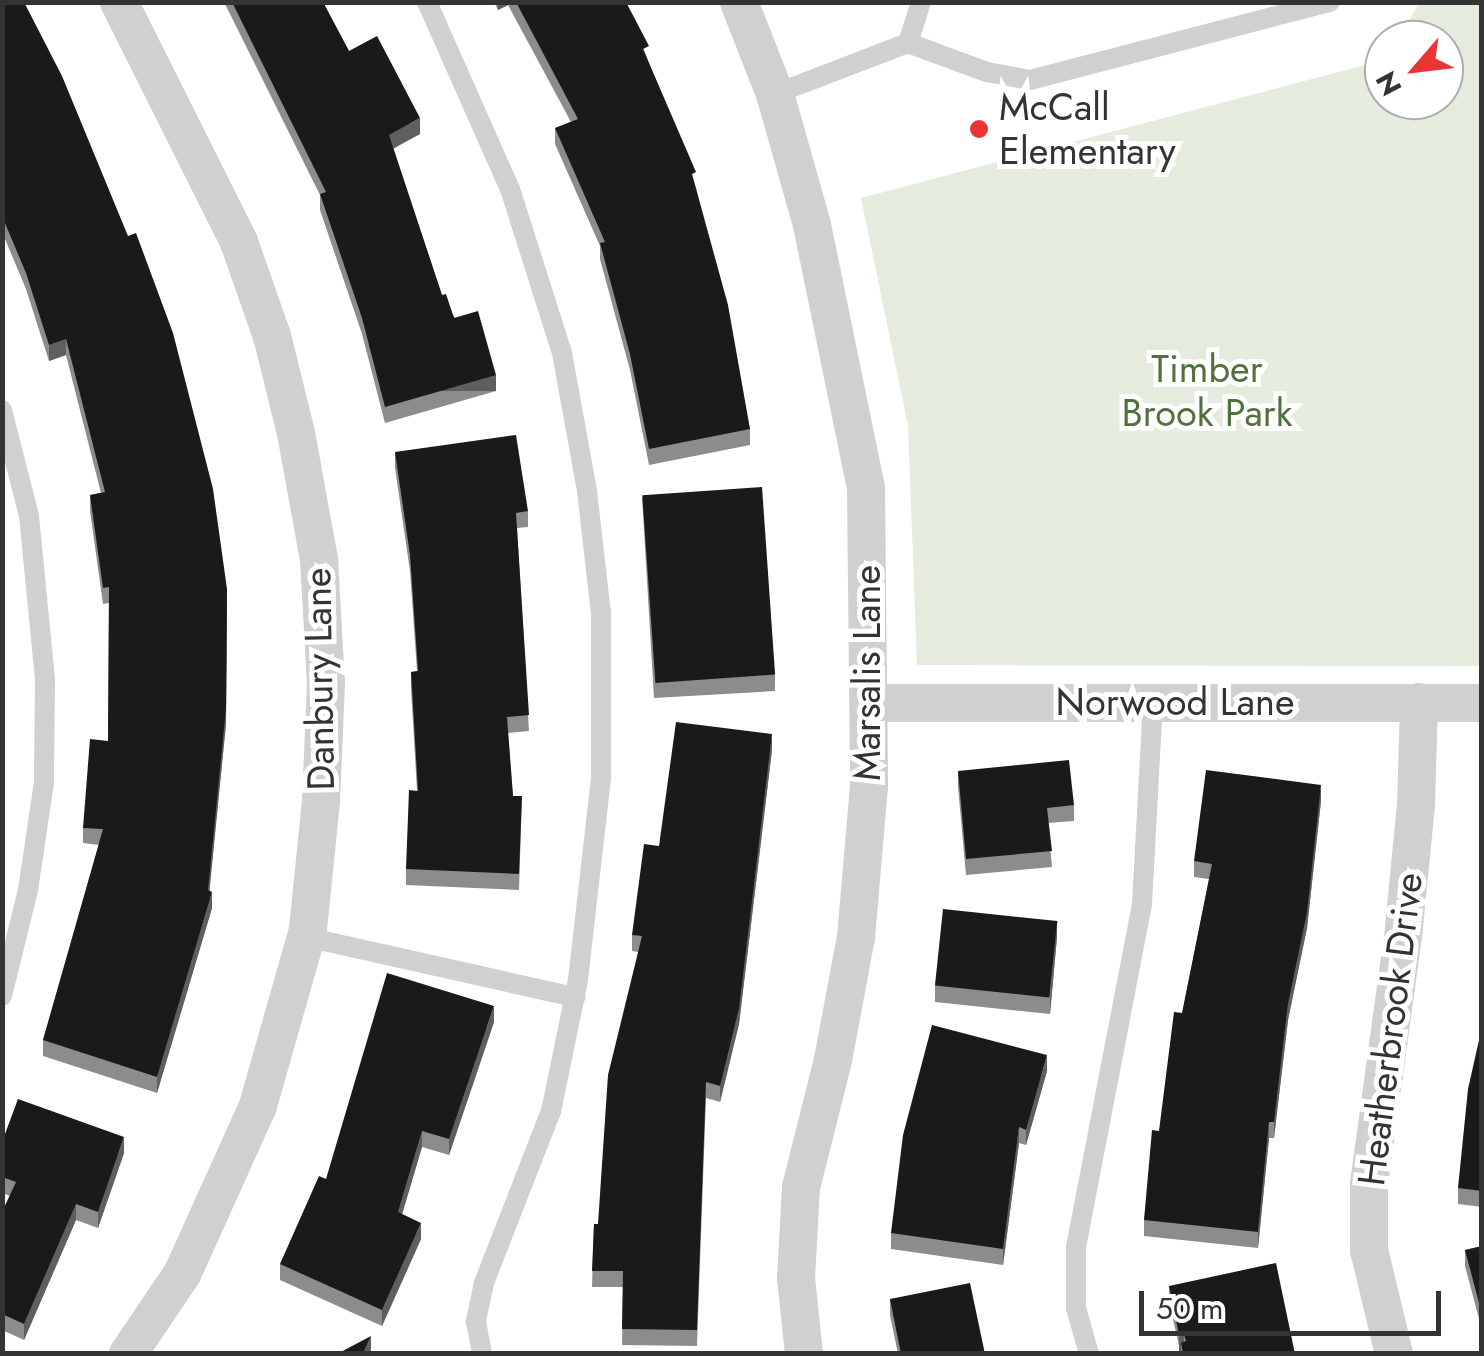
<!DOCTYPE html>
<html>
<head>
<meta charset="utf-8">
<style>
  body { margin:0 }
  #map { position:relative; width:1484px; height:1356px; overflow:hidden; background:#fff; font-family:Jost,sans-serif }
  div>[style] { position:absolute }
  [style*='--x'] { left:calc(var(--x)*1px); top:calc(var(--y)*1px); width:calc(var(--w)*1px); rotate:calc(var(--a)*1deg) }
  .green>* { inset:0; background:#e5ecde }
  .lane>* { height:20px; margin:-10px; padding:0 10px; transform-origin:10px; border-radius:10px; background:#d0d0d0 }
  .street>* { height:38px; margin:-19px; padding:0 19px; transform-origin:19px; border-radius:19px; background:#d0d0d0 }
  .wall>* { inset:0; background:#8c8c8c }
  .shaded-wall>* { inset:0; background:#5f5f5f; transform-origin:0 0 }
  .building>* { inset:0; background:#1a1a1a; transform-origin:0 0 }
  .dots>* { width:28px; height:28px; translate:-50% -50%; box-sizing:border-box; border:5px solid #fff; border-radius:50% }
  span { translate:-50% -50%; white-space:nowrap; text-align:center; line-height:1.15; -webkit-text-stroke:10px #fff; paint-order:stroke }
  .poi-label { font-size:38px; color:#333 }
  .left { translate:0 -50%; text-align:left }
  .park-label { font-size:38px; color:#52703e }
  .street-label { font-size:38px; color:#333 }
  .frame { position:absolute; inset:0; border:5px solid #333; pointer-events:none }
  .north { position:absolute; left:1364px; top:20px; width:100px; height:100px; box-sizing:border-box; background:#fff; border:2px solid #adadad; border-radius:50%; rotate:242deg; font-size:28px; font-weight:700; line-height:40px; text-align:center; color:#333 }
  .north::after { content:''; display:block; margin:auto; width:35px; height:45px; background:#e93535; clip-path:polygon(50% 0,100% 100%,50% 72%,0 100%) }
  .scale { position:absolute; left:1139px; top:1291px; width:302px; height:45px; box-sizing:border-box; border:5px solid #333; border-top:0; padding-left:12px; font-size:30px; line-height:35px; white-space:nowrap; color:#333; -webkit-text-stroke:8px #fff; paint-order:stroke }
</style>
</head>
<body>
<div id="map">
  <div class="green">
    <div style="clip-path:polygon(1419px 2px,1481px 3px,1481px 666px,917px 665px,908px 426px,861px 198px,1384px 60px,1384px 100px,1444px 100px,1444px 40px,1399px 40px)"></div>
  </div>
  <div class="lane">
    <div style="--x:427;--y:2;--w:205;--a:66.1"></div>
    <div style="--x:510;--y:189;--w:172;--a:72.4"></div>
    <div style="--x:562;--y:353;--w:140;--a:79.7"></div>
    <div style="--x:587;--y:491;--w:123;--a:83.5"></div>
    <div style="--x:601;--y:613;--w:165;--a:90"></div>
    <div style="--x:601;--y:778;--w:203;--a:96.5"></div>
    <div style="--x:578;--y:980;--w:134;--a:101.6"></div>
    <div style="--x:551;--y:1111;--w:185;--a:111.3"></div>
    <div style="--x:484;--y:1283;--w:40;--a:102"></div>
    <div style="--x:476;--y:1322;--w:33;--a:79"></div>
    <div style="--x:908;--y:43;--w:43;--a:-72.4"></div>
    <div style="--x:775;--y:94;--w:142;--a:-21"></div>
    <div style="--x:908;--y:43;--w:84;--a:20.2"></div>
    <div style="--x:987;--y:72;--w:44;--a:10.5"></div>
    <div style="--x:1030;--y:80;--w:310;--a:-14.6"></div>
    <div style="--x:2;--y:410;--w:109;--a:75.7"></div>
    <div style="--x:29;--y:516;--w:165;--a:84.4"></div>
    <div style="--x:45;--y:680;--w:102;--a:90.6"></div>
    <div style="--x:44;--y:782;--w:109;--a:98.4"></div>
    <div style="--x:28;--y:890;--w:109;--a:103.8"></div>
    <div style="--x:306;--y:937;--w:276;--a:12.6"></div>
    <div style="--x:1089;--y:1354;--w:48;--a:-105.8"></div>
    <div style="--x:1076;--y:1308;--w:61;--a:-90"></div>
    <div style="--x:1076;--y:1247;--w:349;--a:-79.1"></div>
    <div style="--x:1142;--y:904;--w:202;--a:-86.9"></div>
  </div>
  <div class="street">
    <div style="--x:119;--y:2;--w:268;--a:63.4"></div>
    <div style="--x:239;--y:242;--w:100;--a:70.7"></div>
    <div style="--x:272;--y:336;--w:100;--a:76.1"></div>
    <div style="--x:296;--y:433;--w:128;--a:79.7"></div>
    <div style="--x:319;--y:559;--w:124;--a:86.8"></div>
    <div style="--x:326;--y:683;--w:118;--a:92.4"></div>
    <div style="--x:321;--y:801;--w:130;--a:95.8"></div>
    <div style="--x:308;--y:930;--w:183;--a:105.9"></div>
    <div style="--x:258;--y:1106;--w:184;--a:114.3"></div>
    <div style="--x:182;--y:1274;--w:97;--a:124"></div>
    <div style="--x:739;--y:2;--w:99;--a:68.6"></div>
    <div style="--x:775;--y:94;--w:136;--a:74.2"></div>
    <div style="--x:812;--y:225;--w:269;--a:78.4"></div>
    <div style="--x:866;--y:489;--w:297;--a:89.4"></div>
    <div style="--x:869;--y:786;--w:152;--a:94.9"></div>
    <div style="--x:856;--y:937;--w:125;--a:100.6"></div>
    <div style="--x:833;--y:1060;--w:131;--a:104.1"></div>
    <div style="--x:801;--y:1187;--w:91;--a:93.1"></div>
    <div style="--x:796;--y:1278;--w:76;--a:84"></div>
    <div style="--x:869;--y:703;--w:613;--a:0"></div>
    <div style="--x:1394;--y:1354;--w:107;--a:-103.5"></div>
    <div style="--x:1369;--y:1250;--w:66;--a:-90"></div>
    <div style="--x:1369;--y:1184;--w:259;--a:-82.2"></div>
    <div style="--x:1404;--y:927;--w:123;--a:-84.4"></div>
    <div style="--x:1416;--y:805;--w:103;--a:-88.3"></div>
  </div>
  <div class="wall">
    <div style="clip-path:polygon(2px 2px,227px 604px,226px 724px,209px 891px,212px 908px,157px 1093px,43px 1056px,43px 1040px,99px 845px,83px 843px,83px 828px,108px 741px,109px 603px,103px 604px,90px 511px,90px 495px,101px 493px,66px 355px,49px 361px,26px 289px,2px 232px)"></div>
    <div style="clip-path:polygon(224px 2px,323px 2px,349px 51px,420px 134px,393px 148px,442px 295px,496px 391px,385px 423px,362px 334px,320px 210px,320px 195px)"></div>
    <div style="clip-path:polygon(494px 2px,626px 2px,696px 188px,750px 429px,750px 445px,649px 465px,630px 370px,600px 259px,600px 246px,555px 144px,555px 128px,571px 122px,508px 5px,498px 10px)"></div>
    <div style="clip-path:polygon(395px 452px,528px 511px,528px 527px,517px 528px,529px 731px,508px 733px,513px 796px,522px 796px,519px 890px,406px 885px,406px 869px,417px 791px,411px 688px,411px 672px,417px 671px,410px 571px,395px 468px)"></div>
    <div style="clip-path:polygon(642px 497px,775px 675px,775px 691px,654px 698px)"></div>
    <div style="clip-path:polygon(772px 750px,739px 1024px,720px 1102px,706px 1098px,697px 1346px,622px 1345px,623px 1287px,592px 1287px,594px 1224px,598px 1224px,638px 952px,632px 951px,632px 935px,659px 846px)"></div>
    <div style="clip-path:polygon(958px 771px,1074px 805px,1074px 821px,1048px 823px,1052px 867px,966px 875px,958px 787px)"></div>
    <div style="clip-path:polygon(1321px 801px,1307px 928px,1288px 1020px,1274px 1138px,1269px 1138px,1258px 1248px,1144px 1236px,1144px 1220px,1159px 1131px,1209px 879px,1194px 877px,1194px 861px)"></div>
    <div style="clip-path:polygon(1057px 937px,1050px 1014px,935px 1002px,935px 986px)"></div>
    <div style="clip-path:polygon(494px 1022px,449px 1155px,422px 1147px,402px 1214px,421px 1239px,382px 1326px,280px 1280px,280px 1264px,326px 1179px)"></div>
    <div style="clip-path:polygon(1482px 1027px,1482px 1207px,1458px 1204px,1458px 1188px)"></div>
    <div style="clip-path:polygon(1047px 1071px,1026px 1145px,1019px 1143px,1003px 1265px,891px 1249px,891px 1233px)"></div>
    <div style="clip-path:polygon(2px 1142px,124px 1153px,98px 1228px,76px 1220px,24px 1340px,2px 1330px,2px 1212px,10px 1196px,2px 1193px)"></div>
    <div style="clip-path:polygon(1482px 1246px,1482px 1330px,1465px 1266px,1465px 1250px)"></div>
    <div style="clip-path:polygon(1169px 1286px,1295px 1354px,1181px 1354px,1169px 1302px)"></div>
    <div style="clip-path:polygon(890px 1299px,985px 1354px,898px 1354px,890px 1315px)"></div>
  </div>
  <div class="shaded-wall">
    <div style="clip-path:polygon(498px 2px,508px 2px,508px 5px,498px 10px)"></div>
    <div style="clip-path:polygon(420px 118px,420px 134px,389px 151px,389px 135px)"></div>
    <div style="clip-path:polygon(66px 339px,66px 355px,49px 361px,49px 345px)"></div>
    <div style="left:496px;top:375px;width:16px;height:116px;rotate:90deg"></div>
    <div style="clip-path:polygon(227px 589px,226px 724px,208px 906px,208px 890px)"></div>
    <div style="clip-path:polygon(772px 734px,772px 750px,739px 1024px,720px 1102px,720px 1086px)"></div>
    <div style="clip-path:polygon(1321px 785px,1321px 801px,1307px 928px,1288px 1020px,1274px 1138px,1274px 1122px,1288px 1004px)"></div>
    <div style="clip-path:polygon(212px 892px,212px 908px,157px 1093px,157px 1077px)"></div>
    <div style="clip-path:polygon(1057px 921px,1057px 937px,1050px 1014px,1050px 998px)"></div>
    <div style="clip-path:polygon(494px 1006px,494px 1022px,449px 1155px,449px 1139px)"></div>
    <div style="clip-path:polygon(1047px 1055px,1047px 1071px,1026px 1145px,1026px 1130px)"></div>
    <div style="clip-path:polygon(1269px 1122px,1269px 1138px,1258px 1248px,1258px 1232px)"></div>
    <div style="clip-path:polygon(1019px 1127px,1019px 1143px,1003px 1265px,1003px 1249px)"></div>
    <div style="clip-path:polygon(422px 1131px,422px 1147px,398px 1228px,398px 1212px)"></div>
    <div style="clip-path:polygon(124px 1137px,124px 1153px,98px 1228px,98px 1212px)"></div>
    <div style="clip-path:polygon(76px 1204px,76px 1220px,24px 1340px,24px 1324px)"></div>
    <div style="clip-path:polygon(421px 1223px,421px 1239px,382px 1326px,382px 1310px)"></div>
    <div style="clip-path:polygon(1184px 1334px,1184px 1350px,1181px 1343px,1181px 1351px,1179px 1351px,1179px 1335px)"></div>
    <div style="clip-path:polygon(371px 1336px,371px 1351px,370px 1354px,363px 1354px)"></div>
  </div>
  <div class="building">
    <div style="clip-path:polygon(2px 2px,24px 2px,62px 76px,128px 236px,136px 233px,173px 333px,213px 489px,227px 589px,226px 708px,208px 890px,212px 892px,157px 1077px,43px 1040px,103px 829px,83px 828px,90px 739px,108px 741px,109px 587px,103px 588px,90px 495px,105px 492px,66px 339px,49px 345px,26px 273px,2px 216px)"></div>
    <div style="clip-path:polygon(232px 2px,323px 2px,349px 51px,377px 36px,420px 118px,389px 135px,442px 295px,446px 294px,454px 318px,478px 311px,496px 375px,385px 407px,362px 318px,320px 194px,326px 192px)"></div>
    <div style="clip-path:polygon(516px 2px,626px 2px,649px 46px,643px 49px,696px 172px,692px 174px,728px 305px,750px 429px,649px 449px,630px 354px,600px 243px,605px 242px,555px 128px,578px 119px)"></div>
    <div style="clip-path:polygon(516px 435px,528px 511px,516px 513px,529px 715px,507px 717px,513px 796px,522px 796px,519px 874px,406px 869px,409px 790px,418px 791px,411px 672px,418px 671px,410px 555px,395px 452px)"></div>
    <div style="left:762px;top:487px;width:188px;height:120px;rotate:86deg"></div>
    <div style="clip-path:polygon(676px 722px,772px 734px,739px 1008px,720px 1086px,706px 1082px,697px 1330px,622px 1329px,623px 1271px,592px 1271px,594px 1224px,598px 1224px,608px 1075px,642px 936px,632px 935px,644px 844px,659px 846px)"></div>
    <div style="clip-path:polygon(1069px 760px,1074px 805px,1047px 808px,1052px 851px,966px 859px,958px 771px)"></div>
    <div style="clip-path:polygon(1206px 770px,1321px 785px,1307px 912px,1288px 1004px,1274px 1122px,1269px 1122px,1258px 1232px,1144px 1220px,1152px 1130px,1159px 1131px,1174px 1012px,1182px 1013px,1212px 864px,1194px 861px)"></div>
    <div style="left:943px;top:909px;width:115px;height:77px;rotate:6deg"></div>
    <div style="clip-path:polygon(387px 973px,494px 1006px,449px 1139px,422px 1131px,398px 1212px,421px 1223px,382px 1310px,280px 1264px,319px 1176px,326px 1179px)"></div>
    <div style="clip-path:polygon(932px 1025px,1047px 1055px,1026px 1130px,1019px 1127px,1003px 1249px,891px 1233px,903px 1135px)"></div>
    <div style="clip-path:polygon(1482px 1027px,1482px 1191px,1458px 1188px,1468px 1089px)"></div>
    <div style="clip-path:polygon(18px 1099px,124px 1137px,98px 1212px,76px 1204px,24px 1324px,2px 1314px,2px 1212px,16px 1182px,2px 1177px,2px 1142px)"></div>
    <div style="clip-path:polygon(1482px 1246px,1482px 1314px,1465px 1250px)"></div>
    <div style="clip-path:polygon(1276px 1263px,1295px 1354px,1183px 1354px,1181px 1343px,1186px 1341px,1184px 1334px,1179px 1335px,1169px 1286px)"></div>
    <div style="clip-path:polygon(970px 1283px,985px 1354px,901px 1354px,890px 1299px)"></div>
    <div style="clip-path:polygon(371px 1336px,363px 1354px,337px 1354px)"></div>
  </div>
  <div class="dots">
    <div style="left:979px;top:129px;background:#e93535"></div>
  </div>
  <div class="poi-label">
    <span class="left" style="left:999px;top:129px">McCall<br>Elementary</span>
  </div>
  <div class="park-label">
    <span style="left:1207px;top:391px">Timber<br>Brook Park</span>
  </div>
  <div class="street-label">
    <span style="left:867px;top:673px;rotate:-90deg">Marsalis Lane</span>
    <span style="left:319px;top:679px;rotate:-91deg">Danbury Lane</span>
    <span style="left:1175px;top:702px">Norwood Lane</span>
    <span style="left:1390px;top:1029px;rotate:-83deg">Heatherbrook Drive</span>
  </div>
  <div class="frame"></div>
  <div class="north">N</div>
  <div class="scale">50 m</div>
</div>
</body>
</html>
